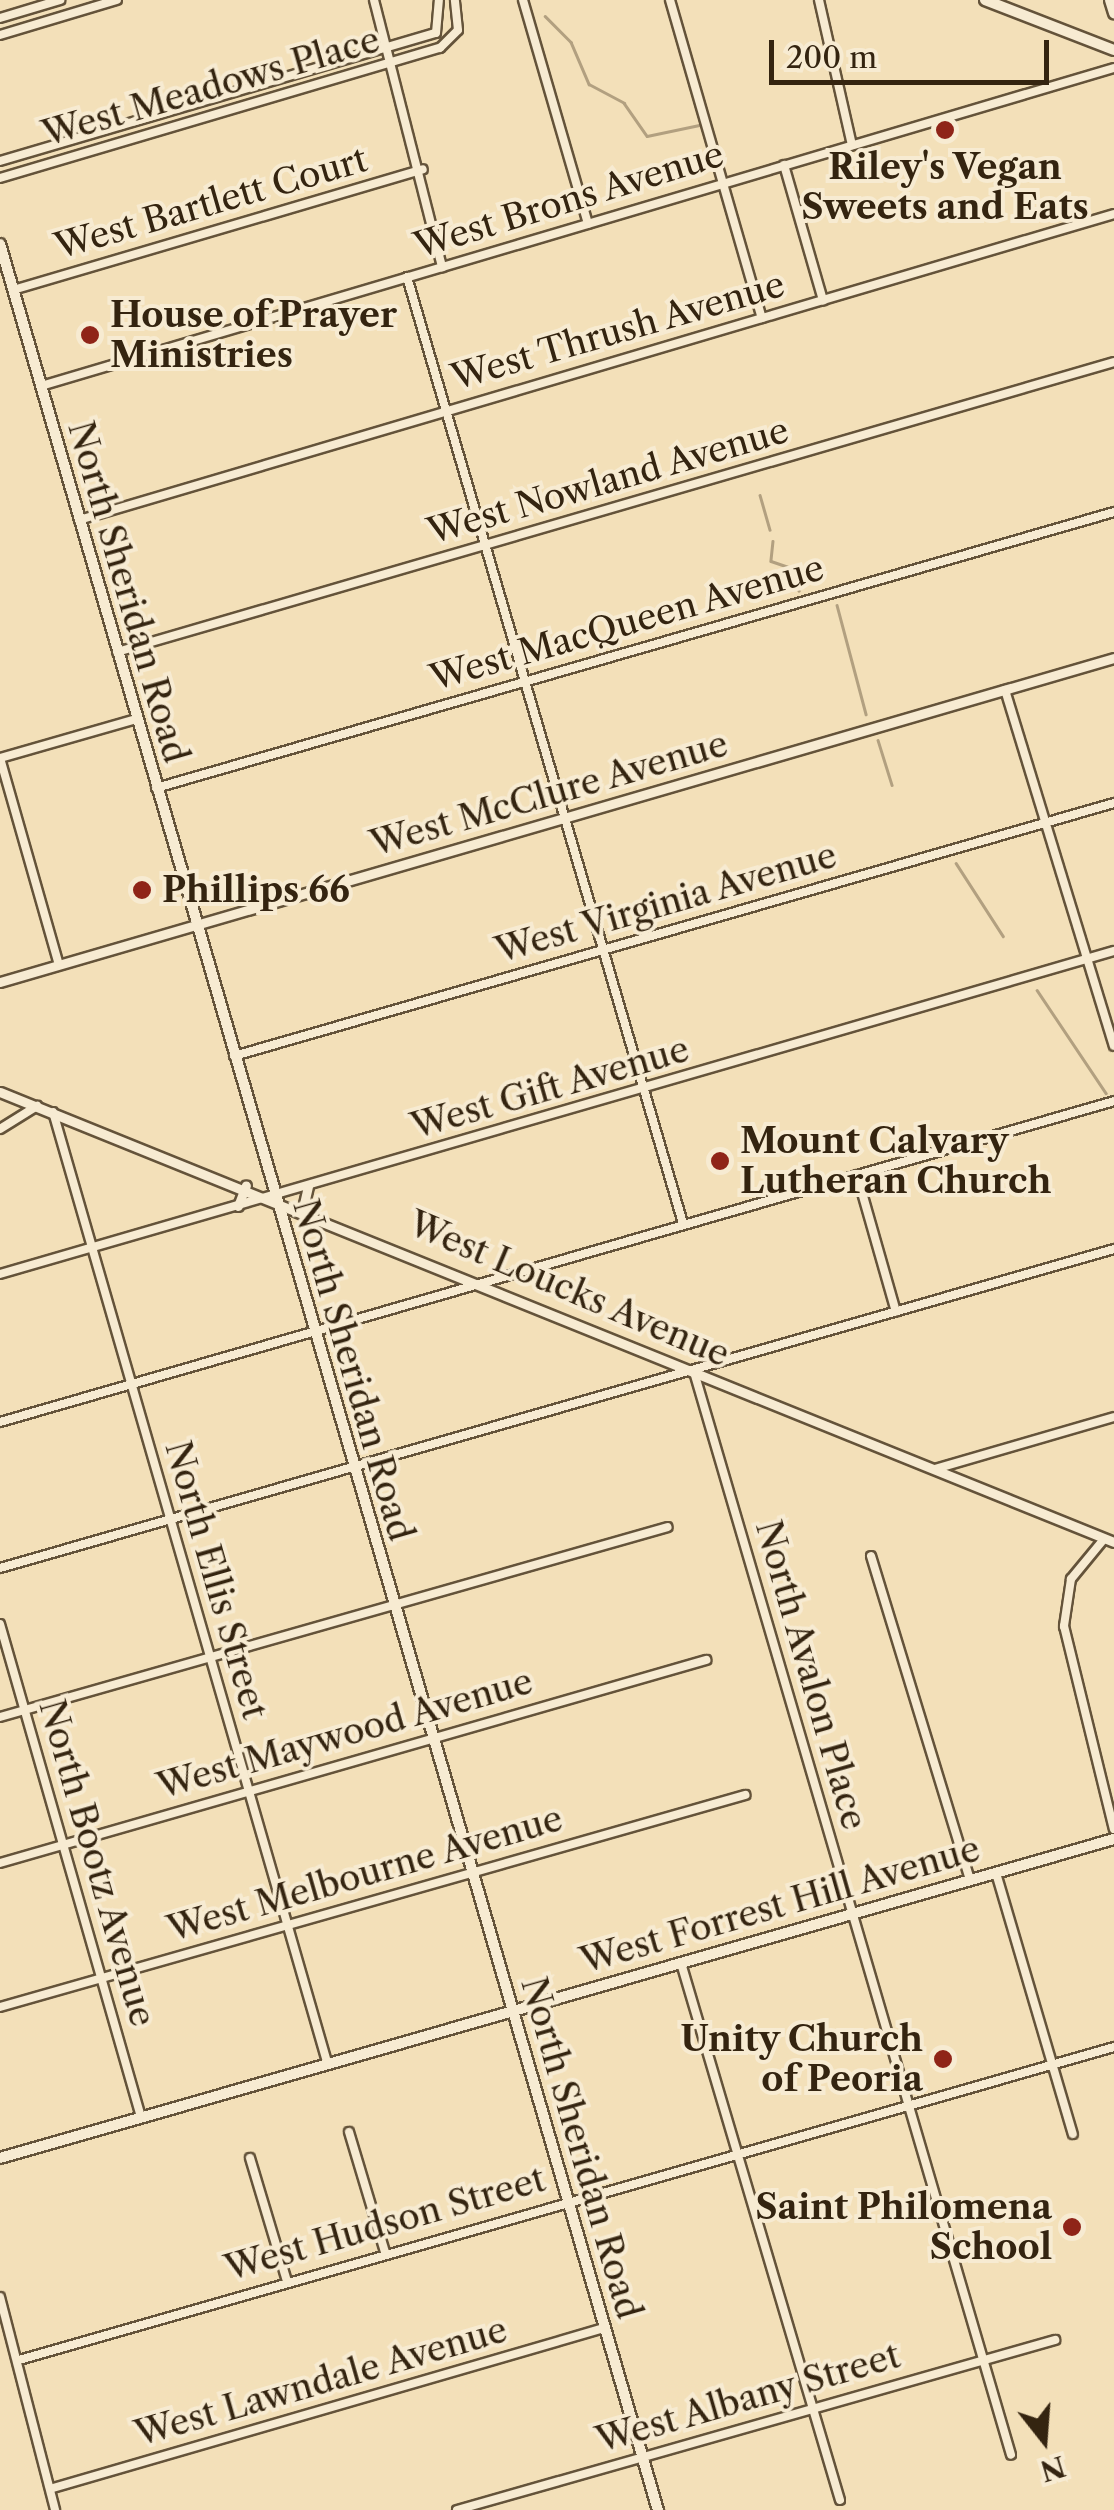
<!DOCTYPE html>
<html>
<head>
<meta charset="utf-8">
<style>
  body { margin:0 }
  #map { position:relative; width:1114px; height:2510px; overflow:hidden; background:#f3e0b9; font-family:"Libre Caslon Text",serif }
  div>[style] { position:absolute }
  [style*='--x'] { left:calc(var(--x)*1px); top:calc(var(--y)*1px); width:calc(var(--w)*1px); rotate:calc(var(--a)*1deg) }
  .stream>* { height:2.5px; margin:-1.25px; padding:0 1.25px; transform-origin:1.25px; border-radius:1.25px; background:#b2a080 }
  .roads { filter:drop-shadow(2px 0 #64533a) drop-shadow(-2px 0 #64533a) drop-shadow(0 2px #64533a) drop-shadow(0 -2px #64533a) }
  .minor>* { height:8px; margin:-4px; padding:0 4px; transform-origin:4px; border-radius:4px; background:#f7ebd2 }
  .tertiary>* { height:9px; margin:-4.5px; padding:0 4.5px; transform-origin:4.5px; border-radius:4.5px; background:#f7ebd2 }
  .secondary>* { height:10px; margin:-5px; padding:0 5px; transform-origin:5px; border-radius:5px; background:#f7ebd2 }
  .dots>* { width:28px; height:28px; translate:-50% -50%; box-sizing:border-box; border:5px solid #f7ebd2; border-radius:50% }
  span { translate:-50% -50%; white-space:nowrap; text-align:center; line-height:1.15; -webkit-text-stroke:8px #f7ebd2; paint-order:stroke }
  .street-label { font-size:35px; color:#342410 }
  .poi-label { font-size:35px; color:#342410; font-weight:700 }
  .left { translate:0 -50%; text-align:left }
  .right { translate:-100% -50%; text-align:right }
  .north { position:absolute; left:994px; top:2390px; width:100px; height:100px; -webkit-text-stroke:8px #f7ebd2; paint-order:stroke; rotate:163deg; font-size:28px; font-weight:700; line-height:40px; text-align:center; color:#342410 }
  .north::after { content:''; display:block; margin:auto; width:35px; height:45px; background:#342410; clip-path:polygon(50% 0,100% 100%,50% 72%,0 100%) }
  .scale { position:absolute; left:769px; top:40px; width:280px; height:45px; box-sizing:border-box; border:5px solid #342410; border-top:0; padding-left:12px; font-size:30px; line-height:35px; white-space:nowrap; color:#342410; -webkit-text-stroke:8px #f7ebd2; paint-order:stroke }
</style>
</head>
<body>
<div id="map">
  <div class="stream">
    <div style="--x:545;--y:16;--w:37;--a:45"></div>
    <div style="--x:571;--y:42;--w:46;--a:66.8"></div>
    <div style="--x:589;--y:84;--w:40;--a:28"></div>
    <div style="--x:624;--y:103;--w:40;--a:55.1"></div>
    <div style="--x:647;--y:136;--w:53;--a:-11.9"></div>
    <div style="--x:760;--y:495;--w:36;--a:74"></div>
    <div style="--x:773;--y:541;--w:20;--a:96"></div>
    <div style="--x:771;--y:561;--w:18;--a:19"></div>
    <div style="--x:788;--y:567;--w:26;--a:65"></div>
    <div style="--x:837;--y:605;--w:113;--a:75.1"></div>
    <div style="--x:878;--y:740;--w:47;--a:72.7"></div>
    <div style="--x:956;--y:863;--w:87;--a:57.2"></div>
    <div style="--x:1037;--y:990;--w:124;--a:56.2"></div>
  </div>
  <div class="roads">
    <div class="minor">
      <div style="--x:374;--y:0;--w:276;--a:75.7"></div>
      <div style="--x:523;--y:0;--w:233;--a:73.8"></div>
      <div style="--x:670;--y:0;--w:331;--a:73.9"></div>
      <div style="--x:819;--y:0;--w:149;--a:77.2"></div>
      <div style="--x:0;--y:18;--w:63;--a:-16.7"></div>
      <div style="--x:0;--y:35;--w:122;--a:-16.7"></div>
      <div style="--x:0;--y:161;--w:454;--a:-16.4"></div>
      <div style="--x:436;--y:33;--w:33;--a:-85"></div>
      <div style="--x:784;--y:165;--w:141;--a:73.9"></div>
      <div style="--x:0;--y:178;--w:459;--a:-16.5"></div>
      <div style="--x:440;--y:48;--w:25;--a:-45"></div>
      <div style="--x:458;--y:30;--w:30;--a:-96"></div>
      <div style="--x:407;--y:277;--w:985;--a:73.74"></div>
      <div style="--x:13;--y:290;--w:427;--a:-16.4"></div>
      <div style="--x:41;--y:386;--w:1119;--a:-16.51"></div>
      <div style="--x:79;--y:520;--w:1079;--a:-16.47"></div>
      <div style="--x:117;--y:652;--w:1038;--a:-16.22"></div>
      <div style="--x:1005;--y:690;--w:372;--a:73"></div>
      <div style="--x:0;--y:758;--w:215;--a:74.1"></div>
      <div style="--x:0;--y:758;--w:141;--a:-16"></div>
      <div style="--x:156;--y:788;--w:997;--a:-16.07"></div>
      <div style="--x:234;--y:1056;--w:916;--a:-16.04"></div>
      <div style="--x:53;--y:1112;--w:989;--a:73.91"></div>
      <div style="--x:0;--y:1129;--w:44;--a:-31.9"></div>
      <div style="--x:857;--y:1175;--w:142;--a:74.1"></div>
      <div style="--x:0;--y:1274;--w:1160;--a:-16.17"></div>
      <div style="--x:694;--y:1372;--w:1128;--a:73.68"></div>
      <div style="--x:0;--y:1422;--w:1159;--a:-16.07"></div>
      <div style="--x:935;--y:1469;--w:186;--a:-16.2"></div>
      <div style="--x:1104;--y:1539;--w:52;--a:129.5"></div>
      <div style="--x:1071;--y:1579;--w:48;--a:98.5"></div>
      <div style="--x:1064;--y:1626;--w:209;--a:76.2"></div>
      <div style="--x:871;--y:1556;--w:339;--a:73"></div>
      <div style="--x:0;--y:1568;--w:1159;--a:-15.98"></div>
      <div style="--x:0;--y:1624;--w:513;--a:74.04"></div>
      <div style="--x:0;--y:1717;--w:694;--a:-15.88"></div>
      <div style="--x:0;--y:1863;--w:735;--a:-16.04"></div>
      <div style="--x:996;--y:1873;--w:272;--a:73.6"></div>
      <div style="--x:681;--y:1963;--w:560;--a:73.51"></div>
      <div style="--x:0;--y:2007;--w:775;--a:-15.88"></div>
      <div style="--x:349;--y:2132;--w:125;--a:73.3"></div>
      <div style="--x:250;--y:2158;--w:128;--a:73.3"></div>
      <div style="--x:0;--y:2297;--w:220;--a:75.5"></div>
      <div style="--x:19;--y:2360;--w:1139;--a:-15.95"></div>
      <div style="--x:53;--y:2488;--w:574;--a:-16.19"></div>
      <div style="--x:457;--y:2510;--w:622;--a:-15.87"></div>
    </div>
    <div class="tertiary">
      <div style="--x:0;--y:982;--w:1160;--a:-16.22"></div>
      <div style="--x:0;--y:1092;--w:1201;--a:22"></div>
      <div style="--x:238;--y:1206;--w:22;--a:-69"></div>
      <div style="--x:303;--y:1208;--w:23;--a:-77"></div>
    </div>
    <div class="secondary">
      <div style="--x:985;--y:0;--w:138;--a:21.2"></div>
      <div style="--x:1110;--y:0;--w:14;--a:73"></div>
      <div style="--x:0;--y:244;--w:2360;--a:73.81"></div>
      <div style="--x:0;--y:2158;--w:1159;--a:-15.98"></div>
    </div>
  </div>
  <div class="dots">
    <div style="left:945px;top:130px;background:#8f2418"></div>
    <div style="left:90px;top:335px;background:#8f2418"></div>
    <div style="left:142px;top:890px;background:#8f2418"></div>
    <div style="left:720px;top:1161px;background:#8f2418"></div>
    <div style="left:943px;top:2059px;background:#8f2418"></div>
    <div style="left:1072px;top:2227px;background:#8f2418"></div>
  </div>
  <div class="street-label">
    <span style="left:211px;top:87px;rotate:-16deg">West Meadows Place</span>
    <span style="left:569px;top:200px;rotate:-17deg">West Brons Avenue</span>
    <span style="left:211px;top:203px;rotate:-16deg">West Bartlett Court</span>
    <span style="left:618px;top:331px;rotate:-16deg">West Thrush Avenue</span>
    <span style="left:608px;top:481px;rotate:-16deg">West Nowland Avenue</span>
    <span style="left:128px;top:592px;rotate:74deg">North Sheridan Road</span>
    <span style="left:627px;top:623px;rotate:-16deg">West MacQueen Avenue</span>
    <span style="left:549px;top:794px;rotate:-16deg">West McClure Avenue</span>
    <span style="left:666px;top:903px;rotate:-16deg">West Virginia Avenue</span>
    <span style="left:550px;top:1088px;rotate:-16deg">West Gift Avenue</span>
    <span style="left:569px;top:1289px;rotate:23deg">West Loucks Avenue</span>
    <span style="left:353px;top:1370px;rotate:74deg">North Sheridan Road</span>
    <span style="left:216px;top:1580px;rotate:74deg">North Ellis Street</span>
    <span style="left:811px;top:1675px;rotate:74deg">North Avalon Place</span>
    <span style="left:345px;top:1734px;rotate:-16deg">West Maywood Avenue</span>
    <span style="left:97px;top:1863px;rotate:74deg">North Bootz Avenue</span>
    <span style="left:365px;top:1874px;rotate:-16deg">West Melbourne Avenue</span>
    <span style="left:780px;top:1905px;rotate:-16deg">West Forrest Hill Avenue</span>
    <span style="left:581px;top:2148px;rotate:74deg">North Sheridan Road</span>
    <span style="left:385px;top:2224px;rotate:-16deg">West Hudson Street</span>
    <span style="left:321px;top:2382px;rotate:-16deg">West Lawndale Avenue</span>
    <span style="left:748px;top:2398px;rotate:-16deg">West Albany Street</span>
  </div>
  <div class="poi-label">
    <span style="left:945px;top:187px">Riley's Vegan<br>Sweets and Eats</span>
    <span class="left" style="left:110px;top:335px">House of Prayer<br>Ministries</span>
    <span class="left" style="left:162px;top:890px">Phillips 66</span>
    <span class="left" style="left:740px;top:1161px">Mount Calvary<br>Lutheran Church</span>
    <span class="right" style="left:923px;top:2059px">Unity Church<br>of Peoria</span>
    <span class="right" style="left:1052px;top:2227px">Saint Philomena<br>School</span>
  </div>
  <div class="north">N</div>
  <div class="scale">200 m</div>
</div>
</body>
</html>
